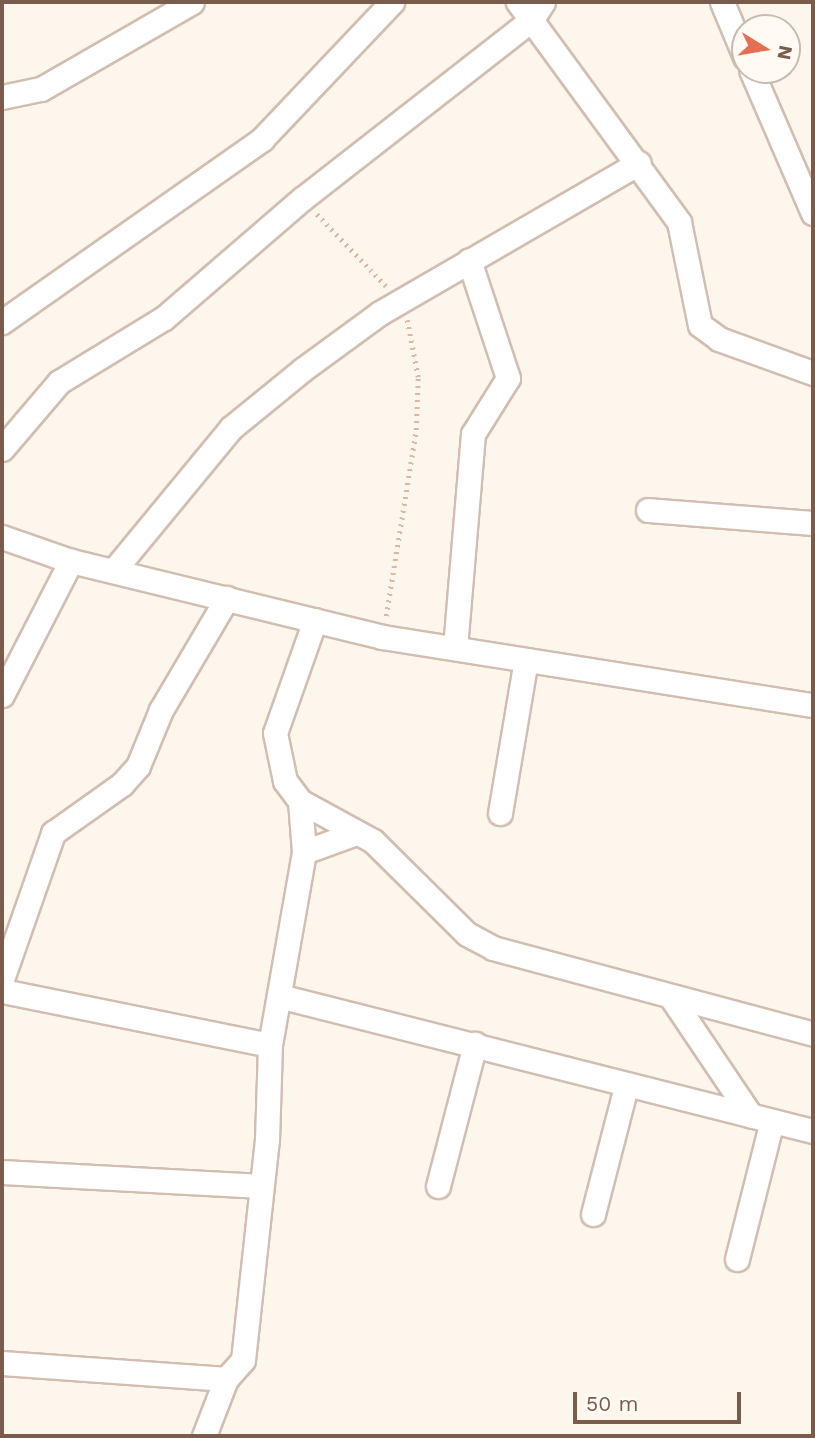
<!DOCTYPE html>
<html>
<head>
<meta charset="utf-8">
<style>
  body { margin:0 }
  #map { position:relative; width:815px; height:1438px; overflow:hidden; background:#fdf6ec; font-family:"Work Sans",sans-serif }
  div>[style] { position:absolute }
  [style*='--x'] { left:calc(var(--x)*1px); top:calc(var(--y)*1px); width:calc(var(--w)*1px); rotate:calc(var(--a)*1deg) }
  .path>* { height:4.5px; margin-top:-2.25px; transform-origin:0; background:repeating-linear-gradient(90deg,#d9b8a5 0 2px,transparent 0 7px) }
  .roads { filter:drop-shadow(2px 0 #d1beb0) drop-shadow(-2px 0 #d1beb0) drop-shadow(0 2px #d1beb0) drop-shadow(0 -2px #d1beb0) }
  .street>* { height:23px; margin:-11.5px; padding:0 11.5px; transform-origin:11.5px; border-radius:11.5px; background:#fff }
  span { translate:-50% -50%; white-space:nowrap; text-align:center; line-height:1.15; -webkit-text-stroke:7px #fffaf3; paint-order:stroke }
  .frame { position:absolute; inset:0; border:4px solid #7a5c4d; pointer-events:none }
  .north { position:absolute; left:731px; top:14px; width:70px; height:70px; box-sizing:border-box; background:#fffaf3; border:2px solid #cabbb1; border-radius:50%; rotate:101deg; font-size:19px; font-weight:700; line-height:28px; text-align:center; color:#7a5c4d }
  .north::after { content:''; display:block; margin:auto; width:24px; height:32px; background:#e76f51; clip-path:polygon(50% 0,100% 100%,50% 72%,0 100%) }
  .scale { position:absolute; left:573px; top:1392px; width:168px; height:32px; box-sizing:border-box; border:4px solid #7a5c4d; border-top:0; padding-left:9px; font-size:21px; line-height:24px; white-space:nowrap; color:#7a5c4d; -webkit-text-stroke:5px #fffaf3; paint-order:stroke }
</style>
</head>
<body>
<div id="map">
  <div class="path">
    <div style="--x:317;--y:214;--w:100;--a:46.2"></div>
    <div style="--x:386;--y:616;--w:188;--a:-80.8"></div>
    <div style="--x:416;--y:430;--w:53;--a:-87.8"></div>
    <div style="--x:418;--y:377;--w:58;--a:-100.9"></div>
  </div>
  <div class="roads">
    <div class="street">
      <div style="--x:518;--y:2;--w:273;--a:53.8"></div>
      <div style="--x:679;--y:222;--w:105;--a:78.5"></div>
      <div style="--x:700;--y:325;--w:24;--a:36"></div>
      <div style="--x:719;--y:339;--w:100;--a:19.9"></div>
      <div style="--x:722;--y:2;--w:60;--a:67.3"></div>
      <div style="--x:751;--y:70;--w:156;--a:66.6"></div>
      <div style="--x:2;--y:97;--w:40;--a:-12"></div>
      <div style="--x:41;--y:89;--w:174;--a:-29.9"></div>
      <div style="--x:2;--y:322;--w:318;--a:-35.1"></div>
      <div style="--x:262;--y:139;--w:189;--a:-46.5"></div>
      <div style="--x:2;--y:449;--w:88;--a:-49.6"></div>
      <div style="--x:59;--y:382;--w:123;--a:-31.4"></div>
      <div style="--x:164;--y:318;--w:182;--a:-40.8"></div>
      <div style="--x:302;--y:199;--w:292;--a:-38"></div>
      <div style="--x:532;--y:19;--w:20;--a:-57"></div>
      <div style="--x:648;--y:510;--w:166;--a:4.5"></div>
      <div style="--x:2;--y:537;--w:73;--a:19.2"></div>
      <div style="--x:71;--y:561;--w:320;--a:13.7"></div>
      <div style="--x:382;--y:637;--w:436;--a:9"></div>
      <div style="--x:114;--y:570;--w:184;--a:-50.5"></div>
      <div style="--x:231;--y:428;--w:92;--a:-39.2"></div>
      <div style="--x:302;--y:370;--w:97;--a:-36.2"></div>
      <div style="--x:380;--y:313;--w:299;--a:-30.1"></div>
      <div style="--x:315;--y:620;--w:120;--a:109.5"></div>
      <div style="--x:275;--y:733;--w:49;--a:78.2"></div>
      <div style="--x:285;--y:781;--w:25;--a:53"></div>
      <div style="--x:300;--y:801;--w:83;--a:28.7"></div>
      <div style="--x:373;--y:841;--w:132;--a:44.7"></div>
      <div style="--x:467;--y:934;--w:30;--a:28"></div>
      <div style="--x:493;--y:948;--w:331;--a:15"></div>
      <div style="--x:455;--y:648;--w:215;--a:-85.2"></div>
      <div style="--x:473;--y:434;--w:66;--a:-58"></div>
      <div style="--x:508;--y:378;--w:124;--a:-108.3"></div>
      <div style="--x:2;--y:695;--w:151;--a:-62.8"></div>
      <div style="--x:500;--y:813;--w:155;--a:-80.4"></div>
      <div style="--x:304;--y:852;--w:55;--a:-20.1"></div>
      <div style="--x:2;--y:979;--w:155;--a:-70.7"></div>
      <div style="--x:53;--y:833;--w:85;--a:-35.4"></div>
      <div style="--x:122;--y:784;--w:24;--a:-48"></div>
      <div style="--x:138;--y:766;--w:61;--a:-67.7"></div>
      <div style="--x:161;--y:710;--w:130;--a:-59.5"></div>
      <div style="--x:2;--y:991;--w:273;--a:11.4"></div>
      <div style="--x:279;--y:996;--w:551;--a:14.19"></div>
      <div style="--x:671;--y:997;--w:143;--a:56.1"></div>
      <div style="--x:2;--y:1172;--w:258;--a:3.1"></div>
      <div style="--x:438;--y:1186;--w:147;--a:-75.4"></div>
      <div style="--x:593;--y:1214;--w:132;--a:-75.5"></div>
      <div style="--x:737;--y:1259;--w:142;--a:-75.8"></div>
      <div style="--x:2;--y:1363;--w:225;--a:4.1"></div>
      <div style="--x:226;--y:1379;--w:25;--a:-48"></div>
      <div style="--x:243;--y:1360;--w:221;--a:-83.8"></div>
      <div style="--x:267;--y:1140;--w:95;--a:-88.2"></div>
      <div style="--x:270;--y:1045;--w:196;--a:-80"></div>
      <div style="--x:304;--y:852;--w:51;--a:-94.5"></div>
      <div style="--x:204;--y:1436;--w:61;--a:-68.9"></div>
    </div>
  </div>
  <div class="frame"></div>
  <div class="north">N</div>
  <div class="scale">50 m</div>
</div>
</body>
</html>
